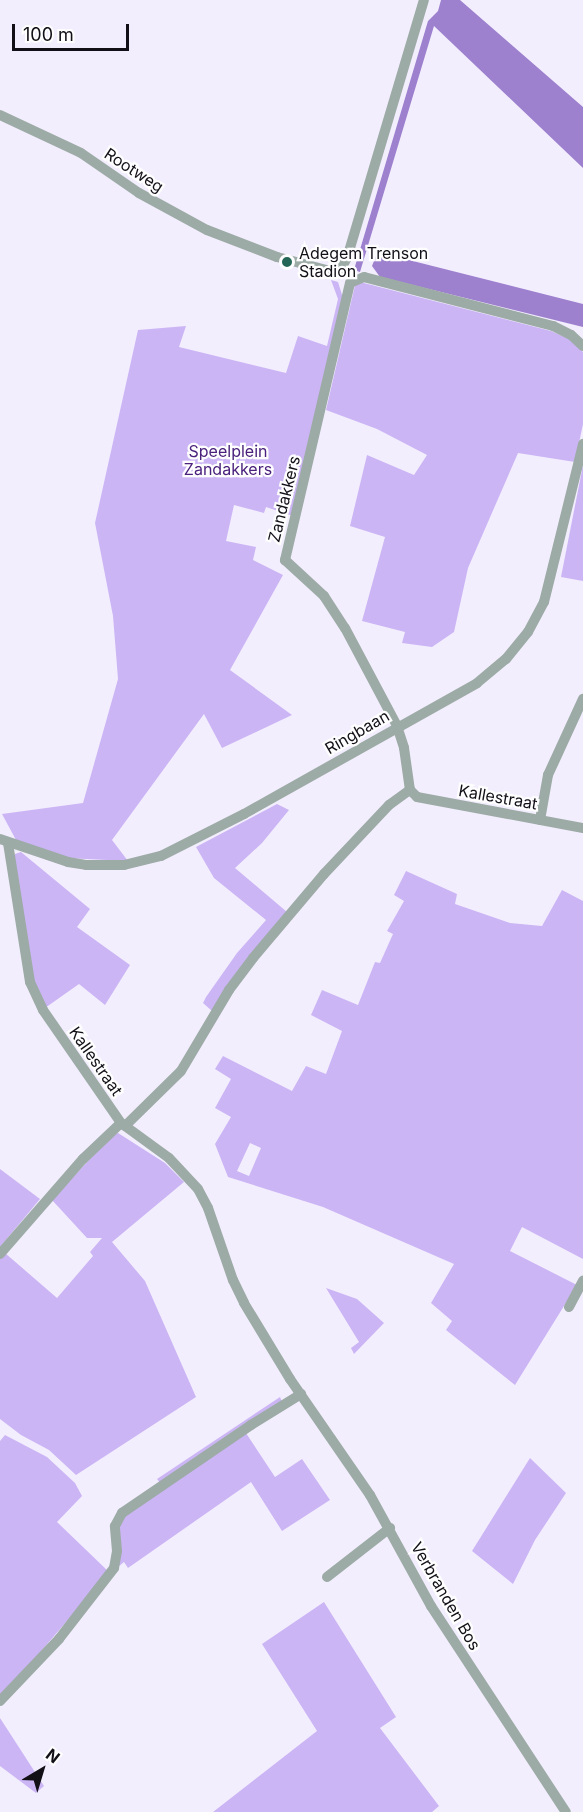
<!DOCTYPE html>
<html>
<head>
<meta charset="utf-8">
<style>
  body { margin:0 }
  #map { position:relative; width:583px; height:1812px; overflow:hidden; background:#f3eefe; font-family:Inter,sans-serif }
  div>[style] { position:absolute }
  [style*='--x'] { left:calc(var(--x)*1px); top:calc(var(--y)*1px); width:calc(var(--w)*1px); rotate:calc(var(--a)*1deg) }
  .green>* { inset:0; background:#cbb5f5 }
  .water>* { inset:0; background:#9d81ce }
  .minor>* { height:10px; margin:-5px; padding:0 5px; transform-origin:5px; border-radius:5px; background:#9daba6 }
  .dots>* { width:16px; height:16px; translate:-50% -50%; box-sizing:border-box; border:3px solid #fefefe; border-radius:50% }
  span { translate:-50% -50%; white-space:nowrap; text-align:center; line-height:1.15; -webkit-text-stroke:4.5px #fefefe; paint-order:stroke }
  .street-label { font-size:16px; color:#120f17 }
  .poi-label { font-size:16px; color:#120f17 }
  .left { translate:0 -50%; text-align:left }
  .park-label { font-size:16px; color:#4a217c }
  .north { position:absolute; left:12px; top:1740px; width:60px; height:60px; -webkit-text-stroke:4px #fefefe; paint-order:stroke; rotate:38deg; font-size:16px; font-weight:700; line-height:24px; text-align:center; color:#120f17 }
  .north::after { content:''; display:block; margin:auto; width:21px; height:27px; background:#120f17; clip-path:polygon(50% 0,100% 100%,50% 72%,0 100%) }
  .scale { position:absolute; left:12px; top:24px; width:117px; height:27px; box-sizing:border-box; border:3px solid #120f17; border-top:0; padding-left:8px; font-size:18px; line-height:21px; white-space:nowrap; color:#120f17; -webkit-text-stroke:4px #fefefe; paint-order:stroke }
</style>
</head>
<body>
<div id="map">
  <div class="green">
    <div style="clip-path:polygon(331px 280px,338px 282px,343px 298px,293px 516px,266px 507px,264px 513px,234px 505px,226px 541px,256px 547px,253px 560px,283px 575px,230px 670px,292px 715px,222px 748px,204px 714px,112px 840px,128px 861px,65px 858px,16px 840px,2px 814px,83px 803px,118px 679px,113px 616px,95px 523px,138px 330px,186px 326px,179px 347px,286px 373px,298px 336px,327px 346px,338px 299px)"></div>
    <div style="clip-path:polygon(356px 281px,551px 331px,569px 339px,583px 352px,583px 424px,575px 462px,518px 453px,468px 568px,454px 632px,432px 647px,402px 643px,405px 632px,362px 621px,385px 537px,350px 526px,367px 455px,414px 475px,427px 455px,377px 429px,326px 410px)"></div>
    <div style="clip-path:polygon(583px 465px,583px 581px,561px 577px)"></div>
    <div style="clip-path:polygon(277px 804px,289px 810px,262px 843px,235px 868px,287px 912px,212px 1011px,203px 1003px,206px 997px,237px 953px,266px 920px,214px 878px,196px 847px)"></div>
    <div style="clip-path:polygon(21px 852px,90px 909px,77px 927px,130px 965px,105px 1005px,79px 984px,45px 1008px,33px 981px,13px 860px,15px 854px)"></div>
    <div style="clip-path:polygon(evenodd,406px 871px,457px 894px,455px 904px,510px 923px,542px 926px,562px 890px,583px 901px,583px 1259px,522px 1227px,510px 1251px,577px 1285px,515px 1385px,446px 1330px,452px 1321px,431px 1303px,454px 1264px,323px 1207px,228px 1177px,215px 1144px,231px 1117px,215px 1108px,231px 1079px,215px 1069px,223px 1056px,292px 1091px,306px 1066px,326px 1074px,342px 1031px,311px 1015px,322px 990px,358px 1005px,375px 962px,380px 963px,393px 934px,387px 931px,404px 901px,394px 895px,406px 871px,250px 1143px,261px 1148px,249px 1176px,237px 1171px,250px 1143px)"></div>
    <div style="clip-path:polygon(118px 1133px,165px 1163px,184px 1182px,112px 1242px,145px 1281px,196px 1397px,76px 1475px,49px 1450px,21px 1435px,0 1419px,0 1259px,5px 1253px,57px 1298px,93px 1256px,90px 1252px,102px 1238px,87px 1238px,52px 1200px,111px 1136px)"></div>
    <div style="clip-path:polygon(0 1169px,40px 1199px,0 1247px)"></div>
    <div style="clip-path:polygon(326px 1288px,357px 1299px,384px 1323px,354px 1354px,351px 1348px,359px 1342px)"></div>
    <div style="clip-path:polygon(280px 1397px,282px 1402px,161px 1484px,157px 1479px)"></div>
    <div style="clip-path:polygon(246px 1433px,275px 1477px,302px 1459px,330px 1500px,282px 1531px,251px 1482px,128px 1568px,124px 1562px,118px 1567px,119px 1520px)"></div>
    <div style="clip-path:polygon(5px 1435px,47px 1457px,75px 1483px,82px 1496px,57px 1522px,109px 1572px,0 1699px,0 1441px)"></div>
    <div style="clip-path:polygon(530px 1458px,566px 1493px,535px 1540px,513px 1584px,472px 1551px)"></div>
    <div style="clip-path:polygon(324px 1602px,396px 1717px,380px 1728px,439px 1806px,432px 1812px,213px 1812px,317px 1731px,262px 1644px)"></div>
    <div style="clip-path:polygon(0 1718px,44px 1786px,36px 1793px,0 1766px)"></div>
  </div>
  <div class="water">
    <div style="clip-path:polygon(441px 0,460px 0,583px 107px,583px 168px,434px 26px,360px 272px,354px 270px,356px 263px,428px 21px,438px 11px)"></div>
    <div style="clip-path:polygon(381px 253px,583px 304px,583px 327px,380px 277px,372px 266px,376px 256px)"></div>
  </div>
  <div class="minor">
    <div style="--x:0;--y:115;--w:89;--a:25.1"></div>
    <div style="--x:81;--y:153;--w:70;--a:34.6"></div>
    <div style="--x:139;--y:193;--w:77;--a:28.6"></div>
    <div style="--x:207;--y:230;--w:75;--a:21.1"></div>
    <div style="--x:277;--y:257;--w:59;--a:14.7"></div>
    <div style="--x:334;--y:272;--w:6;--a:-9"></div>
    <div style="--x:340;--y:271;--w:15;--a:-62"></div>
    <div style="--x:347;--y:258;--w:269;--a:-73.4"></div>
    <div style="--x:583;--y:346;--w:16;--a:-137"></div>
    <div style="--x:571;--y:335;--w:20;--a:-153"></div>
    <div style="--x:553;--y:326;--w:195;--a:-165.5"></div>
    <div style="--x:364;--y:277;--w:15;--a:157"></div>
    <div style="--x:350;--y:283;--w:285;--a:103.2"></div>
    <div style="--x:285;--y:560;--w:53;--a:42.7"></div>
    <div style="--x:324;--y:596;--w:38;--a:57"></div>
    <div style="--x:345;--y:628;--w:111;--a:62"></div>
    <div style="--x:397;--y:726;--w:23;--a:72"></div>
    <div style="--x:404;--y:748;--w:42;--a:81.9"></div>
    <div style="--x:410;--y:790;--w:10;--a:45"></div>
    <div style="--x:417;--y:797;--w:169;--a:10.6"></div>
    <div style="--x:540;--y:820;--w:46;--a:-79.9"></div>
    <div style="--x:548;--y:775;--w:84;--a:-65.3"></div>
    <div style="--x:0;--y:839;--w:72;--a:18.7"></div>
    <div style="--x:68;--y:862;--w:18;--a:9"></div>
    <div style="--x:86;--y:865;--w:38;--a:0"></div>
    <div style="--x:124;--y:865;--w:38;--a:-14"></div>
    <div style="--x:161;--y:856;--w:93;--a:-26.8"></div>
    <div style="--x:244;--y:814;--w:267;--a:-29.3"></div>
    <div style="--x:477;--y:683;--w:38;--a:-40"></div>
    <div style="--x:506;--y:659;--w:35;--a:-51"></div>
    <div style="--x:528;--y:632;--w:34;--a:-62"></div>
    <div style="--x:544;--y:602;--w:163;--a:-76.1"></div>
    <div style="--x:8;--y:843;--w:141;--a:81"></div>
    <div style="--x:30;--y:982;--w:31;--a:65"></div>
    <div style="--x:43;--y:1010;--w:137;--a:55.4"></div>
    <div style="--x:121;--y:1123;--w:59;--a:36.1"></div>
    <div style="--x:169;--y:1158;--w:42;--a:46.9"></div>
    <div style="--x:198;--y:1189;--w:21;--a:62"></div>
    <div style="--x:208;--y:1208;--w:76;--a:70.9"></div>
    <div style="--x:233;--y:1280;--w:25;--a:64"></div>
    <div style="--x:244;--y:1303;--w:89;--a:58.8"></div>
    <div style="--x:290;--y:1379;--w:141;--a:55.4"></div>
    <div style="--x:370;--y:1495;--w:127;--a:61.2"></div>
    <div style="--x:431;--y:1606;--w:246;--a:56.8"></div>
    <div style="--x:125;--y:1126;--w:78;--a:-44.5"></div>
    <div style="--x:181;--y:1071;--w:94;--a:-59.3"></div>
    <div style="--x:229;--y:990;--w:40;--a:-53"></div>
    <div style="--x:253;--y:958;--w:110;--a:-49.8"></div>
    <div style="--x:324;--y:874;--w:95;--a:-46.7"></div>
    <div style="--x:389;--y:805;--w:26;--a:-36"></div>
    <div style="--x:0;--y:1254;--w:126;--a:-48.9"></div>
    <div style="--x:83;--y:1159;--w:52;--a:-43.5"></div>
    <div style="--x:569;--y:1307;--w:30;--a:-62"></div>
    <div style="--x:327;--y:1577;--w:80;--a:-37.9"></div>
    <div style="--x:0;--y:1701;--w:86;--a:-46.4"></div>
    <div style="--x:59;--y:1639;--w:90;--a:-52.2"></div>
    <div style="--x:114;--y:1568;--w:17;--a:-80"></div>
    <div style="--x:117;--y:1551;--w:25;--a:-95"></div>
    <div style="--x:115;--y:1526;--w:15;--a:-62"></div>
    <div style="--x:122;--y:1513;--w:156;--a:-34.3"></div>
    <div style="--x:251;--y:1425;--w:59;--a:-31.8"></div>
  </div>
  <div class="dots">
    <div style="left:287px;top:262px;background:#256757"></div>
  </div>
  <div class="street-label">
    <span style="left:134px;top:170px;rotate:33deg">Rootweg</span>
    <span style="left:284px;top:499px;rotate:-76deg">Zandakkers</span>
    <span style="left:357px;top:732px;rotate:-30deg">Ringbaan</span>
    <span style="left:498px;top:797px;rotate:10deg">Kallestraat</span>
    <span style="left:96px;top:1061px;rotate:55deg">Kallestraat</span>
    <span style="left:446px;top:1596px;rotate:60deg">Verbranden Bos</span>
  </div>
  <div class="poi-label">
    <span class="left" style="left:299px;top:262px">Adegem Trenson<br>Stadion</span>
  </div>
  <div class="park-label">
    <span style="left:228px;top:460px">Speelplein<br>Zandakkers</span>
  </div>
  <div class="north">N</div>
  <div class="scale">100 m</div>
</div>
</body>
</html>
